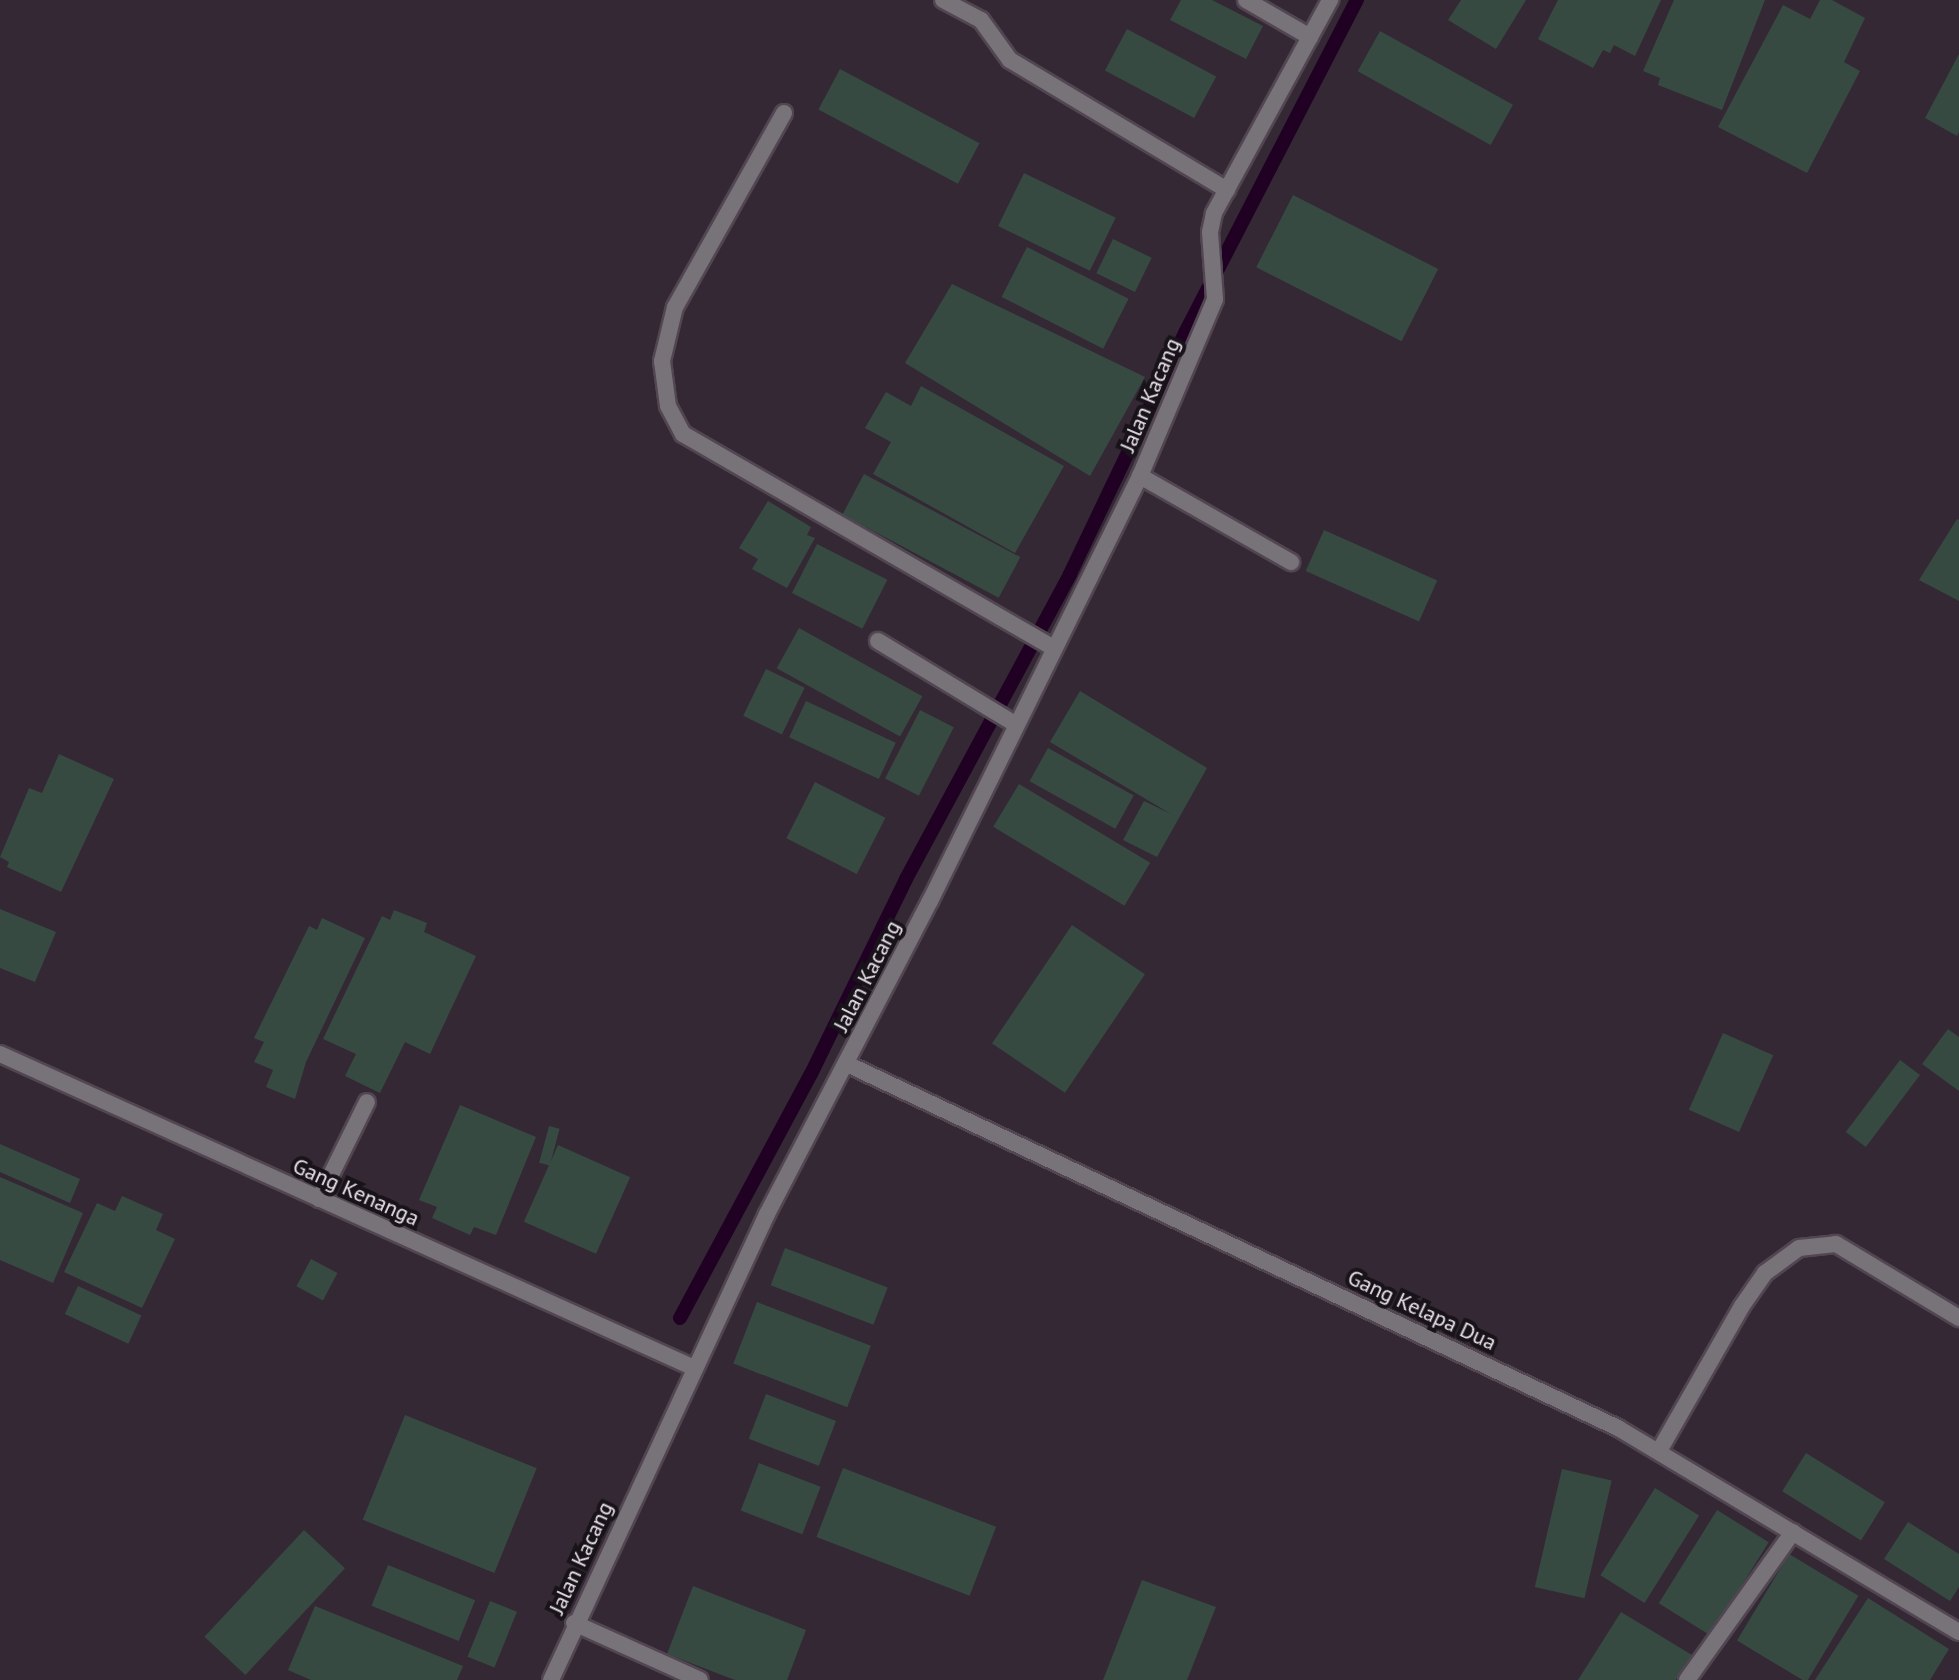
<!DOCTYPE html>
<html>
<head>
<meta charset="utf-8">
<style>
  body { margin:0 }
  #map { position:relative; width:1959px; height:1680px; overflow:hidden; background:#342835; font-family:"PT Sans",sans-serif }
  div>[style] { position:absolute }
  [style*='--x'] { left:calc(var(--x)*1px); top:calc(var(--y)*1px); width:calc(var(--w)*1px); rotate:calc(var(--a)*1deg) }
  .stream>* { height:14px; margin:-7px; padding:0 7px; transform-origin:7px; border-radius:7px; background:#200123 }
  .building>* { inset:0; background:#364a41; transform-origin:0 0 }
  .roads { filter:drop-shadow(2px 0 #514652) drop-shadow(-2px 0 #514652) drop-shadow(0 2px #514652) drop-shadow(0 -2px #514652) }
  .service>* { height:16px; margin:-8px; padding:0 8px; transform-origin:8px; border-radius:8px; background:#787279 }
  .minor>* { height:16px; margin:-8px; padding:0 8px; transform-origin:8px; border-radius:8px; background:#787279 }
  span { translate:-50% -50%; white-space:nowrap; text-align:center; line-height:1.15; -webkit-text-stroke:8px #181319; paint-order:stroke }
  .street-label { font-size:22px; color:#ece3ec }
</style>
</head>
<body>
<div id="map">
  <div class="stream">
    <div style="--x:680;--y:1318;--w:277;--a:-61.8"></div>
    <div style="--x:811;--y:1074;--w:217;--a:-64"></div>
    <div style="--x:906;--y:879;--w:346;--a:-61.7"></div>
    <div style="--x:1070;--y:574;--w:269;--a:-64.5"></div>
    <div style="--x:1186;--y:331;--w:373;--a:-62.7"></div>
  </div>
  <div class="building">
    <div style="clip-path:polygon(1181px 0,1212px 0,1263px 26px,1246px 59px,1170px 20px)"></div>
    <div style="clip-path:polygon(1461px 0,1526px 0,1496px 49px,1448px 20px)"></div>
    <div style="clip-path:polygon(1558px 0,1661px 0,1635px 56px,1614px 45px,1610px 53px,1603px 50px,1593px 68px,1538px 39px)"></div>
    <div style="clip-path:polygon(1674px 0,1765px 0,1722px 110px,1658px 85px,1660px 78px,1643px 71px)"></div>
    <div style="clip-path:polygon(1820px 0,1832px 0,1865px 18px,1844px 62px,1860px 71px,1807px 173px,1718px 127px,1783px 5px,1810px 19px)"></div>
    <div style="left:1127px;top:29px;width:101px;height:47px;rotate:28deg"></div>
    <div style="left:1380px;top:31px;width:152px;height:46px;rotate:29deg"></div>
    <div style="clip-path:polygon(1959px 54px,1959px 132px,1957px 136px,1925px 118px)"></div>
    <div style="left:840px;top:69px;width:158px;height:46px;rotate:28deg"></div>
    <div style="left:1024px;top:173px;width:102px;height:59px;rotate:26deg"></div>
    <div style="left:1293px;top:195px;width:163px;height:81px;rotate:27deg"></div>
    <div style="left:1113px;top:239px;width:43px;height:38px;rotate:26deg"></div>
    <div style="left:1027px;top:247px;width:114px;height:56px;rotate:27deg"></div>
    <div style="clip-path:polygon(952px 284px,1145px 377px,1090px 476px,905px 363px)"></div>
    <div style="clip-path:polygon(921px 386px,1064px 466px,1015px 553px,873px 474px,891px 442px,865px 428px,886px 392px,911px 406px)"></div>
    <div style="left:864px;top:474px;width:177px;height:46px;rotate:28deg"></div>
    <div style="clip-path:polygon(768px 501px,811px 527px,807px 535px,815px 538px,787px 588px,752px 569px,758px 559px,739px 548px)"></div>
    <div style="clip-path:polygon(1957px 519px,1959px 520px,1959px 601px,1919px 580px)"></div>
    <div style="left:1324px;top:530px;width:124px;height:45px;rotate:24deg"></div>
    <div style="left:817px;top:544px;width:79px;height:55px;rotate:27deg"></div>
    <div style="left:799px;top:628px;width:141px;height:46px;rotate:29deg"></div>
    <div style="left:766px;top:669px;width:43px;height:52px;rotate:26deg"></div>
    <div style="clip-path:polygon(1080px 691px,1207px 768px,1157px 857px,1123px 840px,1144px 801px,1171px 814px,1050px 742px)"></div>
    <div style="left:806px;top:701px;width:99px;height:40px;rotate:25deg"></div>
    <div style="left:920px;top:710px;width:38px;height:77px;rotate:27deg"></div>
    <div style="left:1048px;top:748px;width:98px;height:38px;rotate:29deg"></div>
    <div style="clip-path:polygon(59px 754px,114px 779px,61px 892px,7px 867px,9px 862px,0 857px,29px 788px,42px 793px)"></div>
    <div style="left:815px;top:782px;width:79px;height:63px;rotate:27deg"></div>
    <div style="left:1019px;top:784px;width:153px;height:50px;rotate:31deg"></div>
    <div style="clip-path:polygon(0 909px,56px 932px,35px 982px,0 968px)"></div>
    <div style="clip-path:polygon(394px 910px,427px 923px,424px 932px,476px 956px,430px 1054px,405px 1042px,380px 1093px,345px 1076px,356px 1054px,323px 1039px,382px 916px,390px 920px)"></div>
    <div style="clip-path:polygon(322px 918px,365px 938px,306px 1062px,295px 1099px,266px 1087px,273px 1070px,254px 1062px,264px 1042px,254px 1038px,309px 926px,317px 930px)"></div>
    <div style="left:1072px;top:925px;width:88px;height:143px;rotate:34deg"></div>
    <div style="clip-path:polygon(1948px 1029px,1959px 1037px,1959px 1091px,1922px 1064px)"></div>
    <div style="left:1723px;top:1033px;width:55px;height:84px;rotate:24deg"></div>
    <div style="left:1900px;top:1060px;width:25px;height:90px;rotate:37deg"></div>
    <div style="clip-path:polygon(460px 1105px,536px 1137px,496px 1235px,474px 1227px,470px 1235px,432px 1218px,437px 1207px,419px 1200px)"></div>
    <div style="left:549px;top:1126px;width:11px;height:38px;rotate:15deg"></div>
    <div style="clip-path:polygon(0 1144px,80px 1179px,70px 1203px,0 1172px)"></div>
    <div style="left:558px;top:1145px;width:79px;height:84px;rotate:24deg"></div>
    <div style="clip-path:polygon(0 1177px,83px 1213px,53px 1283px,0 1260px)"></div>
    <div style="clip-path:polygon(122px 1196px,163px 1214px,156px 1230px,175px 1239px,142px 1308px,64px 1272px,97px 1203px,115px 1211px)"></div>
    <div style="left:785px;top:1248px;width:110px;height:40px;rotate:21deg"></div>
    <div style="left:311px;top:1259px;width:30px;height:31px;rotate:28deg"></div>
    <div style="left:78px;top:1286px;width:70px;height:31px;rotate:25deg"></div>
    <div style="left:757px;top:1302px;width:122px;height:66px;rotate:21deg"></div>
    <div style="left:766px;top:1394px;width:75px;height:48px;rotate:21deg"></div>
    <div style="left:405px;top:1415px;width:142px;height:113px;rotate:22deg"></div>
    <div style="left:1806px;top:1453px;width:93px;height:45px;rotate:32deg"></div>
    <div style="left:759px;top:1463px;width:66px;height:51px;rotate:21deg"></div>
    <div style="left:843px;top:1468px;width:164px;height:74px;rotate:21deg"></div>
    <div style="left:1562px;top:1469px;width:51px;height:121px;rotate:13deg"></div>
    <div style="left:1655px;top:1488px;width:52px;height:103px;rotate:32deg"></div>
    <div style="left:1717px;top:1510px;width:61px;height:110px;rotate:32deg"></div>
    <div style="clip-path:polygon(1908px 1522px,1959px 1554px,1959px 1587px,1950px 1601px,1884px 1559px)"></div>
    <div style="left:304px;top:1530px;width:56px;height:146px;rotate:43deg"></div>
    <div style="left:1789px;top:1554px;width:81px;height:101px;rotate:31deg"></div>
    <div style="left:388px;top:1565px;width:94px;height:44px;rotate:22deg"></div>
    <div style="clip-path:polygon(1142px 1580px,1216px 1607px,1187px 1680px,1103px 1680px)"></div>
    <div style="clip-path:polygon(693px 1586px,806px 1630px,787px 1680px,735px 1680px,667px 1654px)"></div>
    <div style="clip-path:polygon(1868px 1598px,1949px 1649px,1930px 1680px,1815px 1680px)"></div>
    <div style="left:490px;top:1601px;width:29px;height:60px;rotate:22deg"></div>
    <div style="clip-path:polygon(315px 1606px,463px 1666px,457px 1680px,311px 1680px,288px 1670px)"></div>
    <div style="clip-path:polygon(1621px 1612px,1692px 1655px,1676px 1680px,1578px 1680px)"></div>
  </div>
  <div class="roads">
    <div class="service">
      <div style="--x:784;--y:113;--w:223;--a:119.3"></div>
      <div style="--x:675;--y:307;--w:56;--a:103.5"></div>
      <div style="--x:662;--y:361;--w:45;--a:82.4"></div>
      <div style="--x:668;--y:406;--w:32;--a:62"></div>
      <div style="--x:683;--y:434;--w:426;--a:30"></div>
      <div style="--x:319;--y:1199;--w:108;--a:-63.7"></div>
    </div>
    <div class="minor">
      <div style="--x:943;--y:0;--w:43;--a:27.8"></div>
      <div style="--x:981;--y:20;--w:49;--a:54.1"></div>
      <div style="--x:1010;--y:60;--w:253;--a:30.9"></div>
      <div style="--x:1246;--y:0;--w:74;--a:30"></div>
      <div style="--x:1140;--y:476;--w:174;--a:29.7"></div>
      <div style="--x:878;--y:641;--w:160;--a:31.2"></div>
      <div style="--x:0;--y:1054;--w:762;--a:24.34"></div>
      <div style="--x:847;--y:1064;--w:853;--a:25.27"></div>
      <div style="--x:1618;--y:1428;--w:397;--a:30.9"></div>
      <div style="--x:1659;--y:1451;--w:167;--a:-60.2"></div>
      <div style="--x:1742;--y:1306;--w:40;--a:-55.1"></div>
      <div style="--x:1765;--y:1273;--w:42;--a:-36.3"></div>
      <div style="--x:1799;--y:1248;--w:37;--a:-6"></div>
      <div style="--x:1836;--y:1244;--w:144;--a:31"></div>
      <div style="--x:574;--y:1623;--w:138;--a:24.3"></div>
      <div style="--x:551;--y:1680;--w:514;--a:-65.13"></div>
      <div style="--x:767;--y:1214;--w:353;--a:-62.5"></div>
      <div style="--x:930;--y:901;--w:474;--a:-63.7"></div>
      <div style="--x:1140;--y:476;--w:192;--a:-67"></div>
      <div style="--x:1215;--y:299;--w:67;--a:-94.3"></div>
      <div style="--x:1210;--y:232;--w:19;--a:-78"></div>
      <div style="--x:1214;--y:213;--w:243;--a:-61.4"></div>
      <div style="--x:1687;--y:1680;--w:182;--a:-54.4"></div>
    </div>
  </div>
  <div class="street-label">
    <span style="left:1150px;top:395px;rotate:-67deg">Jalan Kacang</span>
    <span style="left:867px;top:976px;rotate:-63deg">Jalan Kacang</span>
    <span style="left:356px;top:1192px;rotate:24deg">Gang Kenanga</span>
    <span style="left:1422px;top:1310px;rotate:25deg">Gang Kelapa Dua</span>
    <span style="left:581px;top:1558px;rotate:-65deg">Jalan Kacang</span>
  </div>
</div>
</body>
</html>
